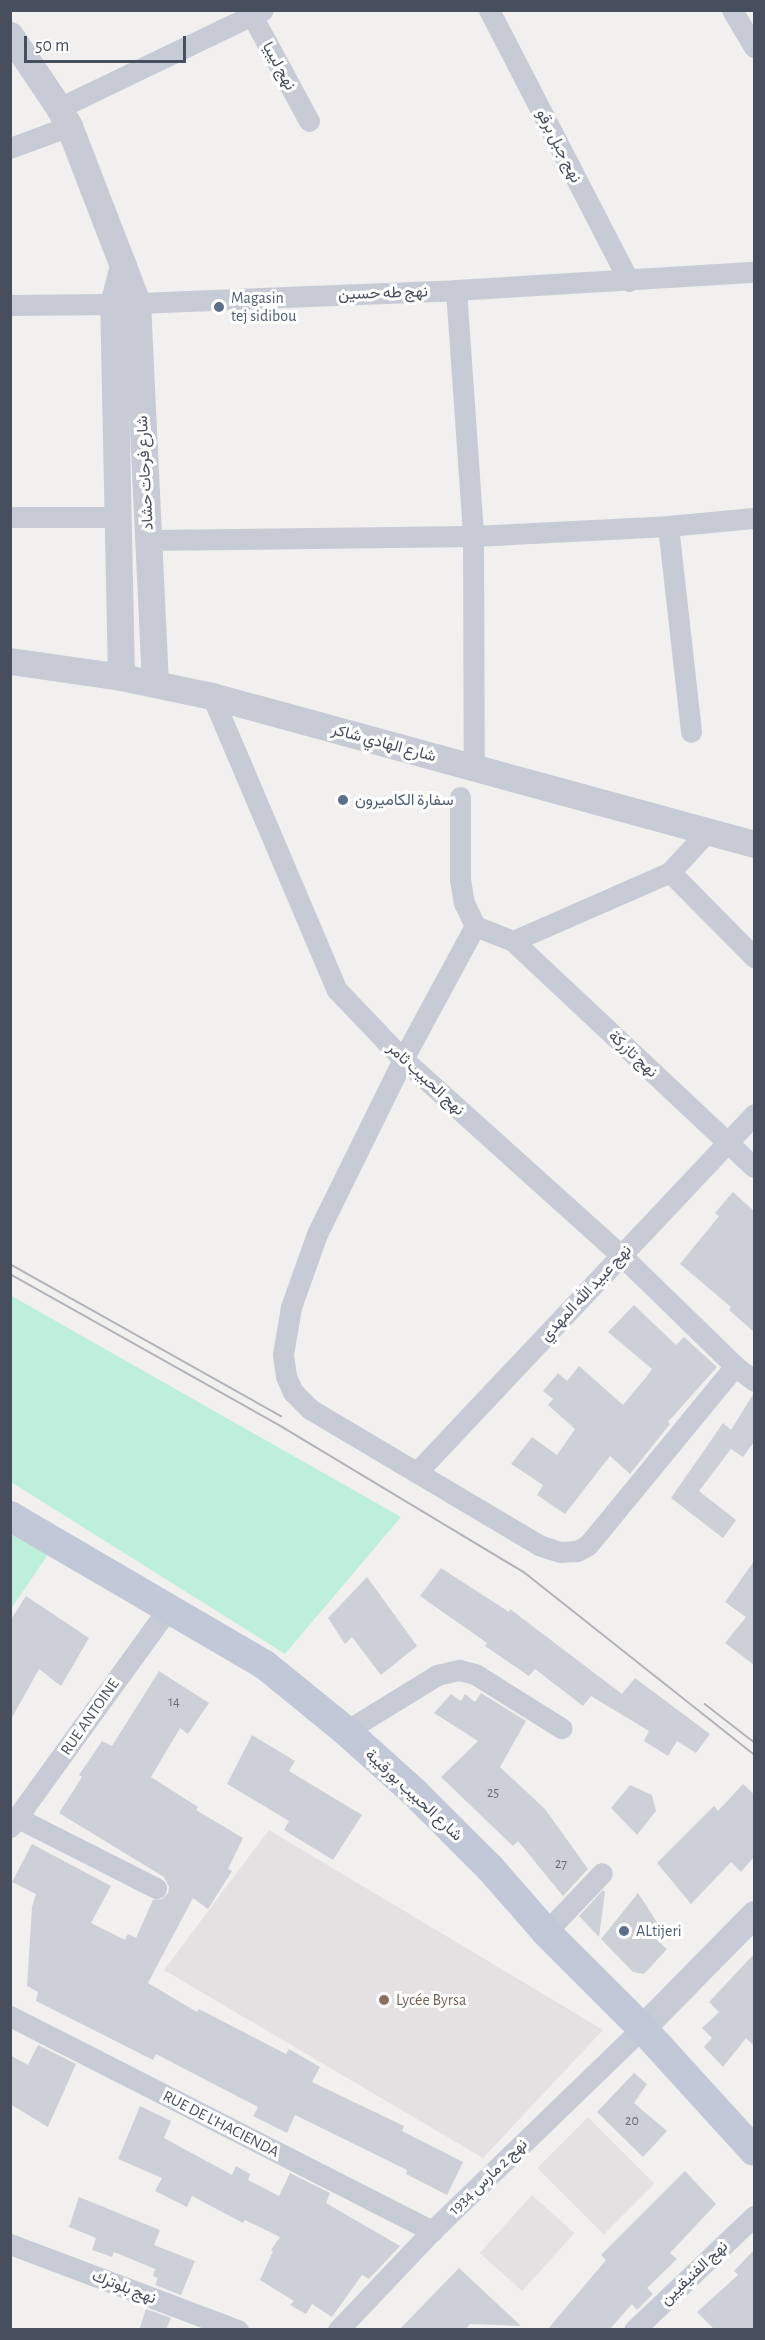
<!DOCTYPE html>
<html>
<head>
<meta charset="utf-8">
<style>
  body { margin:0 }
  #map { position:relative; width:765px; height:2340px; overflow:hidden; background:#f2f0ef; font-family:"Alegreya Sans",Vazirmatn,sans-serif }
  div>[style] { position:absolute }
  [style*='--x'] { left:calc(var(--x)*1px); top:calc(var(--y)*1px); width:calc(var(--w)*1px); rotate:calc(var(--a)*1deg) }
  .education>* { inset:0; background:#e3e1e1; transform-origin:0 0 }
  .green>* { inset:0; background:#beefdb }
  .building>* { inset:0; background:#ced0d7 }
  .minor>* { height:21px; margin:-10.5px; padding:0 10.5px; transform-origin:10.5px; border-radius:10.5px; background:#c6cbd6 }
  .tertiary>* { height:27px; margin:-13.5px; padding:0 13.5px; transform-origin:13.5px; border-radius:13.5px; background:#c6cbd6 }
  .secondary>* { height:30px; margin:-15px; padding:0 15px; transform-origin:15px; border-radius:15px; background:#c2c8d8 }
  .tram>* { height:1.5px; margin:-0.75px; padding:0 0.75px; transform-origin:0.75px; border-radius:0.75px; background:#b2b3ba }
  .dots>* { width:16px; height:16px; translate:-50% -50%; box-sizing:border-box; border:3px solid #fff; border-radius:50% }
  span { translate:-50% -50%; white-space:nowrap; text-align:center; line-height:1.15; -webkit-text-stroke:6px #fff; paint-order:stroke }
  .number-label { font-size:14px; color:#696e7c }
  .number-label span { -webkit-text-stroke-width:0 }
  .street-label { font-size:16px; color:#474e5d }
  .service-label { font-size:16px; color:#4e5e75 }
  .left { translate:0 -50%; text-align:left }
  .education-label { font-size:16px; color:#785e54 }
  .frame { position:absolute; inset:0; border:12px solid #474e5d; pointer-events:none }
  .scale { position:absolute; left:24px; top:36px; width:162px; height:27px; box-sizing:border-box; border:3px solid #474e5d; border-top:0; padding-left:8px; font-size:18px; line-height:21px; white-space:nowrap; color:#474e5d; -webkit-text-stroke:4px #fff; paint-order:stroke }
</style>
</head>
<body>
<div id="map">
  <div class="education">
    <div style="clip-path:polygon(269px 1830px,603px 2030px,483px 2158px,164px 1970px)"></div>
    <div style="left:588px;top:2117px;width:94px;height:72px;rotate:45deg"></div>
    <div style="left:532px;top:2195px;width:57px;height:78px;rotate:42deg"></div>
  </div>
  <div class="green">
    <div style="clip-path:polygon(10px 1295px,401px 1517px,285px 1654px,11px 1482px)"></div>
    <div style="clip-path:polygon(11px 1524px,51px 1550px,11px 1609px)"></div>
  </div>
  <div class="building">
    <div style="clip-path:polygon(733px 1192px,754px 1211px,754px 1332px,729px 1310px,731px 1307px,680px 1264px,719px 1216px,715px 1213px)"></div>
    <div style="clip-path:polygon(634px 1305px,676px 1345px,684px 1337px,717px 1367px,668px 1422px,670px 1424px,630px 1474px,610px 1456px,565px 1514px,537px 1495px,543px 1485px,511px 1464px,532px 1437px,557px 1455px,575px 1429px,548px 1405px,553px 1399px,543px 1391px,558px 1373px,567px 1381px,579px 1366px,623px 1405px,647px 1376px,652px 1369px,608px 1332px)"></div>
    <div style="clip-path:polygon(754px 1393px,754px 1442px,743px 1457px,731px 1449px,699px 1491px,736px 1520px,723px 1538px,671px 1498px,723px 1423px,731px 1430px)"></div>
    <div style="clip-path:polygon(754px 1561px,754px 1665px,725px 1643px,746px 1617px,725px 1602px)"></div>
    <div style="clip-path:polygon(441px 1568px,509px 1612px,510px 1609px,622px 1694px,635px 1678px,710px 1734px,696px 1753px,677px 1741px,668px 1756px,644px 1741px,649px 1731px,591px 1696px,583px 1706px,535px 1669px,529px 1676px,485px 1646px,487px 1643px,420px 1596px)"></div>
    <div style="clip-path:polygon(367px 1577px,417px 1646px,381px 1675px,352px 1637px,345px 1644px,328px 1618px)"></div>
    <div style="clip-path:polygon(26px 1596px,89px 1638px,61px 1686px,39px 1669px,10px 1721px,10px 1621px)"></div>
    <div style="clip-path:polygon(159px 1671px,209px 1703px,188px 1734px,180px 1728px,151px 1777px,198px 1807px,196px 1810px,243px 1838px,228px 1869px,232px 1871px,208px 1909px,193px 1898px,148px 1983px,197px 2012px,199px 2009px,286px 2054px,289px 2049px,320px 2067px,312px 2082px,404px 2126px,402px 2131px,463px 2162px,447px 2195px,406px 2174px,407px 2170px,295px 2115px,287px 2133px,253px 2116px,258px 2107px,156px 2054px,153px 2060px,36px 2001px,38px 1992px,27px 1986px,32px 1907px,36px 1894px,12px 1882px,32px 1844px,111px 1886px,91px 1923px,125px 1940px,128px 1934px,136px 1938px,153px 1900px,162px 1899px,168px 1893px,169px 1887px,164px 1877px,59px 1813px,82px 1777px,79px 1775px,102px 1741px,112px 1746px)"></div>
    <div style="clip-path:polygon(481px 1693px,526px 1721px,500px 1767px,545px 1809px,588px 1869px,563px 1896px,518px 1841px,513px 1846px,441px 1777px,478px 1741px,434px 1713px,451px 1694px,461px 1701px,465px 1694px,475px 1702px)"></div>
    <div style="clip-path:polygon(252px 1735px,295px 1761px,289px 1771px,362px 1815px,333px 1860px,284px 1830px,289px 1821px,227px 1784px)"></div>
    <div style="clip-path:polygon(743px 1784px,754px 1794px,754px 1857px,741px 1872px,731px 1862px,691px 1904px,657px 1863px,714px 1806px,718px 1811px)"></div>
    <div style="clip-path:polygon(630px 1785px,652px 1795px,656px 1811px,637px 1835px,611px 1808px)"></div>
    <div style="clip-path:polygon(603px 1890px,605px 1892px,599px 1937px,579px 1916px)"></div>
    <div style="clip-path:polygon(638px 1893px,660px 1927px,651px 1934px,667px 1949px,644px 1974px,633px 1972px,601px 1939px)"></div>
    <div style="clip-path:polygon(754px 1954px,754px 2046px,746px 2038px,723px 2067px,704px 2047px,712px 2038px,702px 2028px,719px 2012px,709px 2002px)"></div>
    <div style="clip-path:polygon(38px 2045px,76px 2064px,48px 2127px,10px 2104px,10px 2055px,28px 2065px)"></div>
    <div style="clip-path:polygon(634px 2073px,647px 2084px,634px 2103px,667px 2131px,643px 2157px,597px 2112px)"></div>
    <div style="clip-path:polygon(140px 2106px,171px 2121px,164px 2138px,232px 2175px,236px 2166px,250px 2174px,248px 2180px,279px 2196px,290px 2173px,330px 2193px,326px 2203px,400px 2246px,369px 2279px,362px 2275px,332px 2317px,312px 2304px,306px 2314px,290px 2305px,294px 2301px,260px 2280px,273px 2251px,271px 2250px,280px 2237px,245px 2220px,243px 2223px,192px 2196px,187px 2207px,155px 2191px,162px 2178px,118px 2159px)"></div>
    <div style="clip-path:polygon(685px 2171px,716px 2204px,670px 2253px,677px 2259px,647px 2288px,653px 2294px,637px 2310px,632px 2304px,609px 2330px,547px 2330px,606px 2260px,601px 2255px)"></div>
    <div style="clip-path:polygon(79px 2197px,160px 2230px,154px 2245px,195px 2261px,181px 2295px,155px 2285px,158px 2278px,153px 2276px,155px 2269px,114px 2252px,112px 2257px,92px 2250px,96px 2238px,69px 2227px)"></div>
    <div style="clip-path:polygon(754px 2250px,754px 2330px,715px 2330px,697px 2312px,738px 2275px,734px 2271px)"></div>
    <div style="clip-path:polygon(459px 2268px,521px 2326px,470px 2324px,465px 2330px,399px 2330px)"></div>
    <div style="clip-path:polygon(146px 2309px,171px 2318px,166px 2330px,139px 2330px)"></div>
  </div>
  <div class="minor">
    <div style="--x:249;--y:10;--w:126;--a:61.6"></div>
    <div style="--x:489;--y:10;--w:305;--a:62.7"></div>
    <div style="--x:732;--y:10;--w:43;--a:59.3"></div>
    <div style="--x:59;--y:108;--w:226;--a:-25.7"></div>
    <div style="--x:10;--y:148;--w:63;--a:-20.4"></div>
    <div style="--x:456;--y:290;--w:247;--a:86"></div>
    <div style="--x:473;--y:536;--w:232;--a:89.8"></div>
    <div style="--x:10;--y:305;--w:103;--a:-0.6"></div>
    <div style="--x:113;--y:304;--w:343;--a:-2.3"></div>
    <div style="--x:456;--y:290;--w:299;--a:-3.5"></div>
    <div style="--x:10;--y:517;--w:108;--a:0"></div>
    <div style="--x:668;--y:526;--w:207;--a:83.6"></div>
    <div style="--x:148;--y:540;--w:325;--a:-0.7"></div>
    <div style="--x:473;--y:536;--w:195;--a:-2.9"></div>
    <div style="--x:668;--y:526;--w:86;--a:-5.3"></div>
    <div style="--x:212;--y:696;--w:319;--a:67"></div>
    <div style="--x:337;--y:990;--w:95;--a:46.3"></div>
    <div style="--x:403;--y:1059;--w:293;--a:42"></div>
    <div style="--x:621;--y:1255;--w:159;--a:44.2"></div>
    <div style="--x:735;--y:1366;--w:24;--a:38"></div>
    <div style="--x:460;--y:797;--w:82;--a:90"></div>
    <div style="--x:460;--y:879;--w:24;--a:81"></div>
    <div style="--x:464;--y:903;--w:25;--a:64"></div>
    <div style="--x:670;--y:872;--w:120;--a:45.3"></div>
    <div style="--x:513;--y:941;--w:171;--a:-23.7"></div>
    <div style="--x:670;--y:872;--w:54;--a:-47.2"></div>
    <div style="--x:735;--y:1366;--w:232;--a:129.4"></div>
    <div style="--x:588;--y:1545;--w:13;--a:151"></div>
    <div style="--x:577;--y:1551;--w:17;--a:177"></div>
    <div style="--x:560;--y:1552;--w:22;--a:-162"></div>
    <div style="--x:539;--y:1545;--w:266;--a:-149.3"></div>
    <div style="--x:310;--y:1409;--w:24;--a:-135"></div>
    <div style="--x:293;--y:1392;--w:17;--a:-114"></div>
    <div style="--x:286;--y:1376;--w:22;--a:-98"></div>
    <div style="--x:283;--y:1354;--w:48;--a:-80.3"></div>
    <div style="--x:291;--y:1307;--w:77;--a:-70.4"></div>
    <div style="--x:317;--y:1234;--w:195;--a:-63.8"></div>
    <div style="--x:403;--y:1059;--w:151;--a:-61.6"></div>
    <div style="--x:475;--y:926;--w:41;--a:21.5"></div>
    <div style="--x:513;--y:941;--w:330;--a:43.2"></div>
    <div style="--x:417;--y:1472;--w:492;--a:-46.7"></div>
    <div style="--x:346;--y:1731;--w:107;--a:-31.6"></div>
    <div style="--x:437;--y:1675;--w:23;--a:-13"></div>
    <div style="--x:459;--y:1670;--w:16;--a:14"></div>
    <div style="--x:475;--y:1674;--w:102;--a:32.1"></div>
    <div style="--x:18;--y:1818;--w:155;--a:26.9"></div>
    <div style="--x:10;--y:1827;--w:271;--a:-54.1"></div>
    <div style="--x:546;--y:1932;--w:81;--a:-46.5"></div>
    <div style="--x:10;--y:2016;--w:474;--a:27"></div>
    <div style="--x:10;--y:2244;--w:244;--a:20.7"></div>
    <div style="--x:338;--y:2330;--w:137;--a:-46.5"></div>
    <div style="--x:432;--y:2231;--w:292;--a:-44"></div>
    <div style="--x:634;--y:2330;--w:166;--a:-43.5"></div>
  </div>
  <div class="tertiary">
    <div style="--x:10;--y:35;--w:88;--a:56.1"></div>
    <div style="--x:59;--y:108;--w:21;--a:61"></div>
    <div style="--x:69;--y:126;--w:189;--a:68.9"></div>
    <div style="--x:137;--y:302;--w:382;--a:87.3"></div>
    <div style="--x:10;--y:661;--w:112;--a:8.2"></div>
    <div style="--x:121;--y:677;--w:93;--a:11.8"></div>
    <div style="--x:212;--y:696;--w:562;--a:15.27"></div>
    <div style="--x:121;--y:677;--w:373;--a:-91.2"></div>
    <div style="--x:113;--y:304;--w:40;--a:-75.6"></div>
    <div style="--x:642;--y:2028;--w:160;--a:-45.5"></div>
  </div>
  <div class="secondary">
    <div style="--x:10;--y:1516;--w:295;--a:30.3"></div>
    <div style="--x:265;--y:1665;--w:104;--a:39.2"></div>
    <div style="--x:346;--y:1731;--w:91;--a:41.9"></div>
    <div style="--x:414;--y:1792;--w:107;--a:45"></div>
    <div style="--x:490;--y:1868;--w:85;--a:48.8"></div>
    <div style="--x:546;--y:1932;--w:136;--a:45"></div>
    <div style="--x:642;--y:2028;--w:166;--a:47.7"></div>
  </div>
  <div class="tram">
    <div style="--x:10;--y:1264;--w:311;--a:29.3"></div>
    <div style="--x:10;--y:1274;--w:314;--a:29.3"></div>
    <div style="--x:284;--y:1428;--w:280;--a:31"></div>
    <div style="--x:524;--y:1572;--w:293;--a:38.4"></div>
    <div style="--x:705;--y:1704;--w:62;--a:37.8"></div>
  </div>
  <div class="dots">
    <div style="left:219px;top:307px;background:#5c6f8a"></div>
    <div style="left:343px;top:800px;background:#5c6f8a"></div>
    <div style="left:624px;top:1931px;background:#5c6f8a"></div>
    <div style="left:384px;top:2000px;background:#8d6e63"></div>
  </div>
  <div class="number-label">
    <span style="left:174px;top:1702px">14</span>
    <span style="left:493px;top:1793px">25</span>
    <span style="left:561px;top:1864px">27</span>
    <span style="left:632px;top:2121px">20</span>
  </div>
  <div class="street-label">
    <span style="left:279px;top:66px;rotate:61deg">نهج ليبيا</span>
    <span style="left:559px;top:146px;rotate:63deg">نهج جبل برقو</span>
    <span style="left:383px;top:293px;rotate:-2deg">نهج طه حسين</span>
    <span style="left:145px;top:473px;rotate:-93deg">شارع فرحات حشاد</span>
    <span style="left:384px;top:743px;rotate:15deg">شارع الهادي شاكر</span>
    <span style="left:633px;top:1054px;rotate:43deg">نهج تازركة</span>
    <span style="left:426px;top:1079px;rotate:43deg">نهج الحبيب ثامر</span>
    <span style="left:586px;top:1293px;rotate:-47deg">نهج عبيد الله المهدي</span>
    <span style="left:90px;top:1717px;rotate:-55deg">RUE ANTOINE</span>
    <span style="left:414px;top:1795px;rotate:43deg">شارع الحبيب بورقيبة</span>
    <span style="left:221px;top:2124px;rotate:27deg">RUE DE L'HACIENDA</span>
    <span style="left:488px;top:2177px;rotate:-44deg">نهج 2 مارس 1934</span>
    <span style="left:694px;top:2273px;rotate:-43deg">نهج الفنيقيين</span>
    <span style="left:124px;top:2287px;rotate:21deg">نهج بلوترك</span>
  </div>
  <div class="service-label">
    <span class="left" style="left:231px;top:307px">Magasin<br>tej sidibou</span>
    <span class="left" style="left:355px;top:800px">سفارة الكاميرون</span>
    <span class="left" style="left:636px;top:1931px">ALtijeri</span>
  </div>
  <div class="education-label">
    <span class="left" style="left:396px;top:2000px">Lycée Byrsa</span>
  </div>
  <div class="frame"></div>
  <div class="scale">50 m</div>
</div>
</body>
</html>
